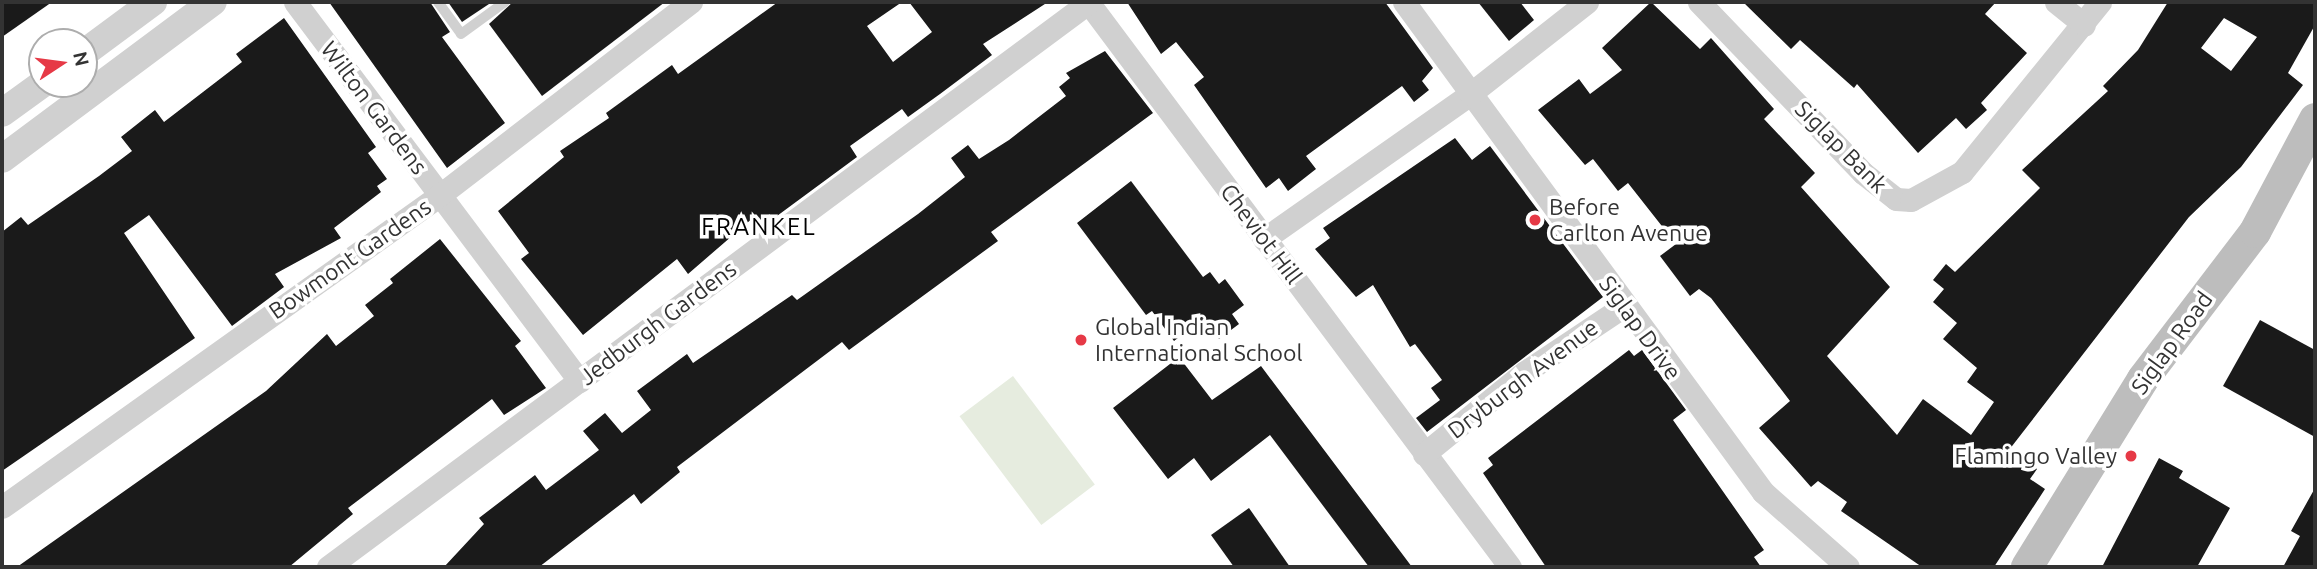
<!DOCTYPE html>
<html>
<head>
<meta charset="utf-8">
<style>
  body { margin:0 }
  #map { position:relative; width:2317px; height:569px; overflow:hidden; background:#fff; font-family:Ubuntu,sans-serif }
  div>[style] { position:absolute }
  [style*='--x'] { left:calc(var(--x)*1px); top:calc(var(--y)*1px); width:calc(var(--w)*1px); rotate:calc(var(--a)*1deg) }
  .green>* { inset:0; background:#e6ecdf; transform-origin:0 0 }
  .building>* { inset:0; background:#1a1a1a }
  .service>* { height:10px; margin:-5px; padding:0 5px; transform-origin:5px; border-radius:5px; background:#d0d0d0 }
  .minor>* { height:23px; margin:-11.5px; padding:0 11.5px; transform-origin:11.5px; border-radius:11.5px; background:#d0d0d0 }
  .tertiary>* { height:28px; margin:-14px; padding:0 14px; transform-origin:14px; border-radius:14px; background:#d0d0d0 }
  .secondary>* { height:32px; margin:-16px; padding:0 16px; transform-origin:16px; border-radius:16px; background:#bdbdbd }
  .dots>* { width:19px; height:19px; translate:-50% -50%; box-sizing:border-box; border:4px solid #fff; border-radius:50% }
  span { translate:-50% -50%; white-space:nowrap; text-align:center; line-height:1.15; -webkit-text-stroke:7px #fff; paint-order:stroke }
  .street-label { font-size:23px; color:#333 }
  .poi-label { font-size:23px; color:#333 }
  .left { translate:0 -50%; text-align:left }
  .right { translate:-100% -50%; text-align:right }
  .neighbourhood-label { font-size:24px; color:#000; letter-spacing:2px }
  .frame { position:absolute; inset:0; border:4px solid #333; pointer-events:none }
  .north { position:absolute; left:28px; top:28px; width:70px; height:70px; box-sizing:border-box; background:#fff; border:2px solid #adadad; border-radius:50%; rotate:77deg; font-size:19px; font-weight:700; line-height:28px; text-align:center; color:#333 }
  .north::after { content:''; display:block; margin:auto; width:24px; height:32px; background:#e63946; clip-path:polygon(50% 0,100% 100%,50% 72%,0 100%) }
</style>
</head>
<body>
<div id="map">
  <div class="green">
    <div style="left:1013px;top:376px;width:136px;height:67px;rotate:53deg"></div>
  </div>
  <div class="building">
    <div style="clip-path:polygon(2px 2px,52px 2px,2px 37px)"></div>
    <div style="clip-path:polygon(329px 2px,430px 2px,450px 32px,442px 37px,505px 123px,447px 168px)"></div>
    <div style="clip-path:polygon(448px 2px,492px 2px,462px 22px)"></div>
    <div style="clip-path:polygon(513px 2px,665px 2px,542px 96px,489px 24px)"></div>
    <div style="clip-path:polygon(778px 2px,902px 2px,867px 26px,893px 62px,932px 32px,909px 2px,1048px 2px,983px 44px,992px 55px,940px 94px,908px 117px,902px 109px,850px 146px,857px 157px,762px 227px,754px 217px,688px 274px,677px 259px,583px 335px,521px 259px,529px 253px,498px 211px,564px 157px,560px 151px,609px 118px,606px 113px,672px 65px,678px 74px)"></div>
    <div style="clip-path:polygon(1127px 2px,1385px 2px,1433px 68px,1422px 81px,1429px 90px,1414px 102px,1402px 86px,1306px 156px,1316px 169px,1288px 191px,1279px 178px,1266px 188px,1194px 85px,1204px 77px,1176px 42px,1161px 54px)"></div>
    <div style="clip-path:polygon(1478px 2px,1520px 2px,1534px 20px,1509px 41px)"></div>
    <div style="clip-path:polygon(evenodd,1651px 2px,1700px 49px,1711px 38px,1774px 109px,1764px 119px,1815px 173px,1801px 187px,1890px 287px,1827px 356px,1897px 435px,1923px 399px,1971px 435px,1994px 402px,1967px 382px,1977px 368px,1943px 339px,1957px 323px,1933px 302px,1944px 289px,1933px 280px,1946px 264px,1955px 272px,2040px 188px,2022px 170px,2108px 91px,2103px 86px,2138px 50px,2168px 2px,2315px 2px,2315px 25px,2288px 73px,2303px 85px,2241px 167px,2189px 217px,2009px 450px,2037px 469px,2030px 479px,2045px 489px,1994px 567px,1922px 567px,1841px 511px,1847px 502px,1818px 481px,1811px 487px,1759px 428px,1790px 401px,1711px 298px,1699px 289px,1690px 296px,1660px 256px,1676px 244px,1628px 183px,1618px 191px,1593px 159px,1585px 165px,1538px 110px,1579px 79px,1590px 94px,1622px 70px,1602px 48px,1651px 2px,2224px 18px,2257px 37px,2231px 71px,2201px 48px,2224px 18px)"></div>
    <div style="clip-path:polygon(1743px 2px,1996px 2px,1985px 14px,2027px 53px,1981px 103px,1987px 110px,1966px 129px,1956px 118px,1918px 153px,1857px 84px,1854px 88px,1800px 40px,1791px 49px)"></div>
    <div style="clip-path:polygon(284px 18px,376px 147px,368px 153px,387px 179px,377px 186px,381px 192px,334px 228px,341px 238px,275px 274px,284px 287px,232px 326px,149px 215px,124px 233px,195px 338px,2px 471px,2px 232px,21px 217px,28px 225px,99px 176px,132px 151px,121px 137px,155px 110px,164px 122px,242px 62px,236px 54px)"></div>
    <div style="clip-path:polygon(1105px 51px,1153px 113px,991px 232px,998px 241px,849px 350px,842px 342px,677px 467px,680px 472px,641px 504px,634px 494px,539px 567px,444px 567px,484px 524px,479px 518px,535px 475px,546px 490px,599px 450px,583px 431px,605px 413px,622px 433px,651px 410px,637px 391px,687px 354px,693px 363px,792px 295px,797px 300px,918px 214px,965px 177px,951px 158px,968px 145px,979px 159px,1009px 140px,1066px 96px,1059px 87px,1070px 78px,1066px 73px)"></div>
    <div style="clip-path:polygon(1455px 138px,1472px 160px,1490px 146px,1603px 297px,1427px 432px,1416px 418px,1440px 400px,1431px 388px,1442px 380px,1415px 344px,1410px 347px,1373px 285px,1356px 297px,1315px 249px,1330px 238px,1323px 228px)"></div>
    <div style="clip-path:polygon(1131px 181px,1203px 277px,1210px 272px,1219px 284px,1225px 279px,1244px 305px,1232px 314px,1239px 324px,1219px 339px,1204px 318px,1174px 341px,1152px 311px,1146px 315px,1077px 223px)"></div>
    <div style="clip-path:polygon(440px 239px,521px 341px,515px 346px,546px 388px,504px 415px,492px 399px,348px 508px,353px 514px,289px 567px,17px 567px,266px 391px,327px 334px,336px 346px,374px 316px,365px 305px,393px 283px,390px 279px)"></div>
    <div style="clip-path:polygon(2260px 320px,2315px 350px,2315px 437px,2223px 386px)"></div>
    <div style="clip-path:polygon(1629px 350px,1634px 356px,1642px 350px,1686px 410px,1673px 420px,1764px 550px,1754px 557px,1761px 567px,1546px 567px,1483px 473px,1493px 465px,1488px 458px)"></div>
    <div style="clip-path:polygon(1179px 357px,1212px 400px,1261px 366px,1412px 567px,1369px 567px,1270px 435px,1211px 481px,1194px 458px,1168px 479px,1113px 408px)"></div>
    <div style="clip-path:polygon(2159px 458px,2183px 471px,2179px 478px,2230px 508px,2197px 567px,2102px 567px)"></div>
    <div style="clip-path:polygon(2315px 488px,2315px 567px,2283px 567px,2300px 536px,2291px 531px)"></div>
    <div style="clip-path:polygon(1249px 508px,1290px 567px,1234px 567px,1211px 535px)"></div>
  </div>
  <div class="service">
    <div style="--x:438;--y:2;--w:39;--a:54"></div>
    <div style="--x:461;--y:34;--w:54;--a:-36"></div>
  </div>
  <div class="minor">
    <div style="--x:295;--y:2;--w:474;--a:53.1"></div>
    <div style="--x:1088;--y:2;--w:705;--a:53.24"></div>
    <div style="--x:1404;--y:2;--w:607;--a:53.77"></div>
    <div style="--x:1763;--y:492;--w:113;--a:41.4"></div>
    <div style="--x:1699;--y:2;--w:237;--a:46.2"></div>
    <div style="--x:1863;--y:173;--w:42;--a:38.2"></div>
    <div style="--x:1896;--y:199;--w:15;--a:4"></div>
    <div style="--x:1911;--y:200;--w:58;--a:-28.8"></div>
    <div style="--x:1962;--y:172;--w:219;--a:-50.9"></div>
    <div style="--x:2056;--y:2;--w:36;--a:39"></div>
    <div style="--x:1264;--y:239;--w:252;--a:-35.1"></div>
    <div style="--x:1470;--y:94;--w:149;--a:-38.2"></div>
    <div style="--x:1424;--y:454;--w:130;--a:-39.1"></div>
    <div style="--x:1525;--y:372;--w:119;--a:-33.7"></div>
    <div style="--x:2;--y:507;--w:538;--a:-35.46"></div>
    <div style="--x:440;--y:195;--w:317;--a:-37.6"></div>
    <div style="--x:328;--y:567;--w:948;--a:-36.59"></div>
  </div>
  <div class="tertiary">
    <div style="--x:84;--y:53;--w:86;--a:-36.5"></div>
    <div style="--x:2;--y:113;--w:49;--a:-35.9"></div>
    <div style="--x:2;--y:159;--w:263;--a:-36.7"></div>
  </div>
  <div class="secondary">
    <div style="--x:2027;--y:567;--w:221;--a:-58.3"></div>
    <div style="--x:2143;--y:379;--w:185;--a:-52.7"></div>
    <div style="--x:2255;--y:232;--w:128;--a:-62"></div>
  </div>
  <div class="dots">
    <div style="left:1535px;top:220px;background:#e63946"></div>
    <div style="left:1081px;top:340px;background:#e63946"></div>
    <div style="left:2131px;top:456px;background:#e63946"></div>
  </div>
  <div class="street-label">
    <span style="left:374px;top:108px;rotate:53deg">Wilton Gardens</span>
    <span style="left:1841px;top:147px;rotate:45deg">Siglap Bank</span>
    <span style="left:1261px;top:234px;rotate:53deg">Cheviot Hill</span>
    <span style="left:350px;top:259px;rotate:-35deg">Bowmont Gardens</span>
    <span style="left:658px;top:323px;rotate:-37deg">Jedburgh Gardens</span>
    <span style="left:1640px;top:328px;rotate:54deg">Siglap Drive</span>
    <span style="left:2172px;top:343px;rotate:-54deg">Siglap Road</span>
    <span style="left:1523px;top:379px;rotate:-37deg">Dryburgh Avenue</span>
  </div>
  <div class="poi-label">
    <span class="left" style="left:1549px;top:220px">Before<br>Carlton Avenue</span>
    <span class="left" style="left:1095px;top:340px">Global Indian<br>International School</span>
    <span class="right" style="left:2117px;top:456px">Flamingo Valley</span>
  </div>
  <div class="neighbourhood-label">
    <span style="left:759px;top:227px">FRANKEL</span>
  </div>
  <div class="frame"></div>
  <div class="north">N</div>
</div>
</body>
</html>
